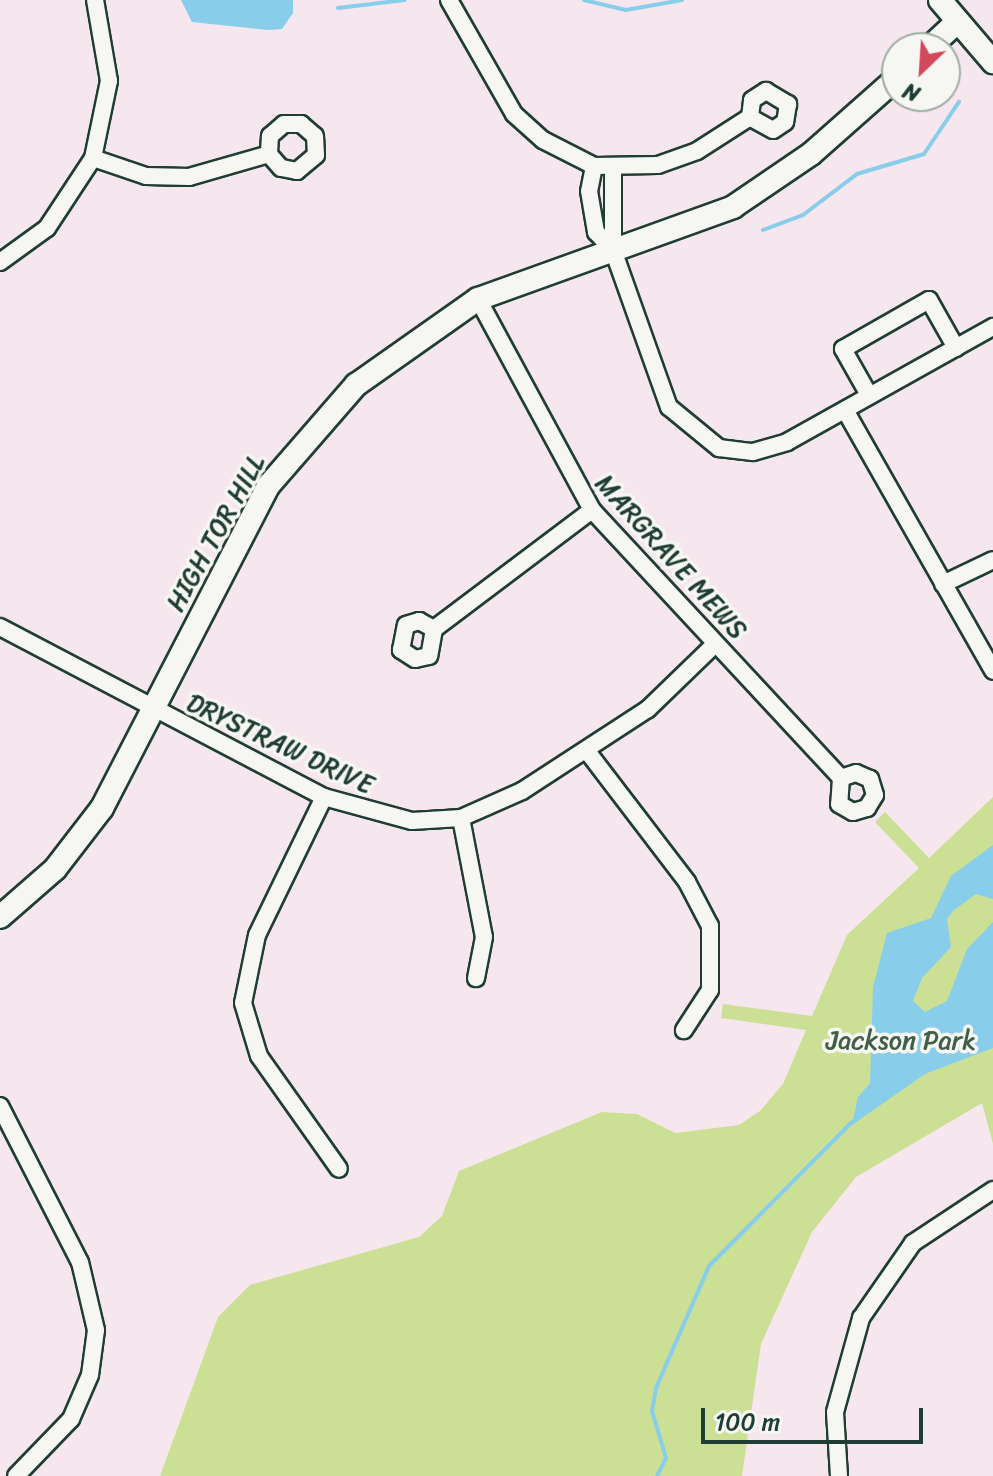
<!DOCTYPE html>
<html>
<head>
<meta charset="utf-8">
<style>
  body { margin:0 }
  #map { position:relative; width:993px; height:1476px; overflow:hidden; background:#f6e6ed; font-family:Sriracha,sans-serif }
  div>[style] { position:absolute }
  [style*='--x'] { left:calc(var(--x)*1px); top:calc(var(--y)*1px); width:calc(var(--w)*1px); rotate:calc(var(--a)*1deg) }
  .green>* { inset:0; background:#cbe095 }
  .water>* { inset:0; background:#88cdea }
  .stream>* { height:4px; margin:-2px; padding:0 2px; transform-origin:2px; border-radius:2px; background:#88cdea }
  .roads { filter:drop-shadow(2px 0 #1f3d34) drop-shadow(-2px 0 #1f3d34) drop-shadow(0 2px #1f3d34) drop-shadow(0 -2px #1f3d34) }
  .street>* { height:16px; margin:-8px; padding:0 8px; transform-origin:8px; border-radius:8px; background:#f6f6f2 }
  .secondary>* { height:22px; margin:-11px; padding:0 11px; transform-origin:11px; border-radius:11px; background:#f6f6f2 }
  span { translate:-50% -50%; white-space:nowrap; text-align:center; line-height:1.15; -webkit-text-stroke:7px #f6f6f2; paint-order:stroke }
  .street-label { font-size:26px; color:#1f3d34 }
  .park-label { font-size:26px; color:#415e47 }
  .north { position:absolute; left:881px; top:32px; width:80px; height:80px; box-sizing:border-box; background:#f6f6f2; border:2px solid #a0aca6; border-radius:50%; rotate:205deg; font-size:22px; font-weight:700; line-height:32px; text-align:center; color:#1f3d34 }
  .north::after { content:''; display:block; margin:auto; width:28px; height:36px; background:#d1495b; clip-path:polygon(50% 0,100% 100%,50% 72%,0 100%) }
  .scale { position:absolute; left:701px; top:1408px; width:222px; height:36px; box-sizing:border-box; border:4px solid #1f3d34; border-top:0; padding-left:10px; font-size:24px; line-height:28px; white-space:nowrap; color:#1f3d34; -webkit-text-stroke:6px #f6f6f2; paint-order:stroke }
</style>
</head>
<body>
<div id="map">
  <div class="green">
    <div style="clip-path:polygon(993px 797px,993px 1144px,982px 1103px,856px 1177px,812px 1232px,761px 1344px,742px 1476px,160px 1476px,218px 1317px,250px 1285px,419px 1237px,442px 1216px,459px 1171px,602px 1112px,637px 1114px,675px 1133px,739px 1125px,760px 1111px,783px 1084px,806px 1030px,721px 1018px,723px 1004px,812px 1016px,847px 935px,919px 868px,875px 822px,885px 812px,929px 858px)"></div>
  </div>
  <div class="water">
    <div style="clip-path:polygon(181px 0,293px 0,293px 13px,282px 29px,268px 30px,192px 22px)"></div>
    <div style="clip-path:polygon(993px 845px,993px 899px,976px 894px,954px 910px,947px 919px,951px 947px,922px 978px,913px 1001px,925px 1012px,947px 1001px,967px 949px,993px 922px,993px 1048px,925px 1074px,852px 1125px,858px 1097px,870px 1083px,873px 987px,887px 933px,931px 918px,951px 876px)"></div>
  </div>
  <div class="stream">
    <div style="--x:584;--y:0;--w:43;--a:13.4"></div>
    <div style="--x:626;--y:10;--w:57;--a:-10.1"></div>
    <div style="--x:338;--y:8;--w:67;--a:-6.8"></div>
    <div style="--x:763;--y:230;--w:43;--a:-20.6"></div>
    <div style="--x:803;--y:215;--w:68;--a:-37.2"></div>
    <div style="--x:857;--y:174;--w:70;--a:-16.6"></div>
    <div style="--x:924;--y:154;--w:63;--a:-56.1"></div>
    <div style="--x:657;--y:1476;--w:20;--a:-63"></div>
    <div style="--x:666;--y:1458;--w:49;--a:-106.6"></div>
    <div style="--x:652;--y:1411;--w:23;--a:-80"></div>
    <div style="--x:656;--y:1388;--w:133;--a:-66.5"></div>
    <div style="--x:709;--y:1266;--w:204;--a:-45.2"></div>
  </div>
  <div class="roads">
    <div class="street">
      <div style="--x:449;--y:0;--w:131;--a:60.3"></div>
      <div style="--x:514;--y:114;--w:39;--a:42"></div>
      <div style="--x:543;--y:140;--w:57;--a:27"></div>
      <div style="--x:594;--y:166;--w:64;--a:-0.9"></div>
      <div style="--x:658;--y:165;--w:41;--a:-19.7"></div>
      <div style="--x:697;--y:151;--w:63;--a:-32.7"></div>
      <div style="--x:750;--y:117;--w:17;--a:-83"></div>
      <div style="--x:752;--y:100;--w:17;--a:-33"></div>
      <div style="--x:766;--y:91;--w:26;--a:31"></div>
      <div style="--x:788;--y:104;--w:18;--a:99"></div>
      <div style="--x:785;--y:122;--w:14;--a:146"></div>
      <div style="--x:773;--y:130;--w:26;--a:-151"></div>
      <div style="--x:93;--y:158;--w:56;--a:18.8"></div>
      <div style="--x:146;--y:176;--w:43;--a:1.3"></div>
      <div style="--x:189;--y:177;--w:83;--a:-16"></div>
      <div style="--x:269;--y:154;--w:18;--a:-87"></div>
      <div style="--x:270;--y:136;--w:18;--a:-41"></div>
      <div style="--x:284;--y:124;--w:17;--a:0"></div>
      <div style="--x:301;--y:124;--w:18;--a:41"></div>
      <div style="--x:315;--y:136;--w:19;--a:87"></div>
      <div style="--x:316;--y:155;--w:25;--a:140"></div>
      <div style="--x:297;--y:171;--w:16;--a:-169"></div>
      <div style="--x:281;--y:168;--w:18;--a:-131"></div>
      <div style="--x:594;--y:166;--w:25;--a:101"></div>
      <div style="--x:589;--y:191;--w:42;--a:80.3"></div>
      <div style="--x:596;--y:232;--w:25;--a:47"></div>
      <div style="--x:613;--y:250;--w:167;--a:70.4"></div>
      <div style="--x:669;--y:407;--w:65;--a:39.4"></div>
      <div style="--x:719;--y:448;--w:34;--a:7"></div>
      <div style="--x:753;--y:452;--w:35;--a:-16"></div>
      <div style="--x:787;--y:442;--w:236;--a:-29.2"></div>
      <div style="--x:613;--y:171;--w:79;--a:90"></div>
      <div style="--x:0;--y:262;--w:58;--a:-35.9"></div>
      <div style="--x:47;--y:228;--w:84;--a:-56.7"></div>
      <div style="--x:93;--y:158;--w:79;--a:-78.3"></div>
      <div style="--x:109;--y:81;--w:82;--a:-99.8"></div>
      <div style="--x:478;--y:299;--w:240;--a:61.6"></div>
      <div style="--x:592;--y:510;--w:366;--a:47.1"></div>
      <div style="--x:841;--y:778;--w:26;--a:94"></div>
      <div style="--x:839;--y:804;--w:16;--a:30"></div>
      <div style="--x:853;--y:812;--w:15;--a:-16"></div>
      <div style="--x:867;--y:808;--w:15;--a:-58"></div>
      <div style="--x:875;--y:795;--w:17;--a:-107"></div>
      <div style="--x:870;--y:779;--w:15;--a:-157"></div>
      <div style="--x:856;--y:773;--w:16;--a:162"></div>
      <div style="--x:869;--y:395;--w:53;--a:-119.5"></div>
      <div style="--x:843;--y:349;--w:99;--a:-29.7"></div>
      <div style="--x:929;--y:300;--w:55;--a:60.6"></div>
      <div style="--x:845;--y:410;--w:300;--a:60.4"></div>
      <div style="--x:943;--y:584;--w:55;--a:-25.6"></div>
      <div style="--x:0;--y:627;--w:366;--a:27.7"></div>
      <div style="--x:324;--y:797;--w:91;--a:15.3"></div>
      <div style="--x:412;--y:821;--w:49;--a:-3.5"></div>
      <div style="--x:461;--y:818;--w:67;--a:-23.9"></div>
      <div style="--x:522;--y:791;--w:150;--a:-33.1"></div>
      <div style="--x:648;--y:709;--w:93;--a:-44.1"></div>
      <div style="--x:434;--y:629;--w:27;--a:100"></div>
      <div style="--x:429;--y:656;--w:14;--a:168"></div>
      <div style="--x:415;--y:659;--w:17;--a:-147"></div>
      <div style="--x:401;--y:650;--w:25;--a:-79"></div>
      <div style="--x:406;--y:625;--w:14;--a:-17"></div>
      <div style="--x:419;--y:621;--w:17;--a:28"></div>
      <div style="--x:434;--y:629;--w:198;--a:-37"></div>
      <div style="--x:587;--y:751;--w:165;--a:52.6"></div>
      <div style="--x:687;--y:882;--w:50;--a:62.4"></div>
      <div style="--x:710;--y:926;--w:64;--a:90"></div>
      <div style="--x:710;--y:990;--w:48;--a:123"></div>
      <div style="--x:324;--y:797;--w:153;--a:115.9"></div>
      <div style="--x:257;--y:935;--w:69;--a:101.6"></div>
      <div style="--x:243;--y:1003;--w:55;--a:73.2"></div>
      <div style="--x:259;--y:1056;--w:138;--a:54.7"></div>
      <div style="--x:461;--y:818;--w:121;--a:79.1"></div>
      <div style="--x:484;--y:937;--w:42;--a:101"></div>
      <div style="--x:0;--y:1106;--w:175;--a:62.9"></div>
      <div style="--x:80;--y:1262;--w:70;--a:76.8"></div>
      <div style="--x:96;--y:1330;--w:45;--a:97.6"></div>
      <div style="--x:90;--y:1375;--w:48;--a:113.4"></div>
      <div style="--x:71;--y:1419;--w:79;--a:134"></div>
      <div style="--x:839;--y:1476;--w:64;--a:-93.6"></div>
      <div style="--x:835;--y:1412;--w:98;--a:-74.5"></div>
      <div style="--x:861;--y:1318;--w:91;--a:-55.3"></div>
      <div style="--x:913;--y:1243;--w:96;--a:-33.5"></div>
    </div>
    <div class="secondary">
      <div style="--x:940;--y:0;--w:82;--a:49.5"></div>
      <div style="--x:929;--y:48;--w:38;--a:-43"></div>
      <div style="--x:0;--y:917;--w:73;--a:-41.1"></div>
      <div style="--x:55;--y:869;--w:77;--a:-52.4"></div>
      <div style="--x:102;--y:808;--w:364;--a:-62.7"></div>
      <div style="--x:269;--y:485;--w:133;--a:-49"></div>
      <div style="--x:356;--y:385;--w:149;--a:-35.2"></div>
      <div style="--x:478;--y:299;--w:271;--a:-19.8"></div>
      <div style="--x:733;--y:207;--w:94;--a:-34.2"></div>
      <div style="--x:811;--y:154;--w:115;--a:-41.5"></div>
    </div>
  </div>
  <div class="street-label">
    <span style="left:216px;top:533px;rotate:-61deg">HIGH TOR HILL</span>
    <span style="left:671px;top:557px;rotate:48deg">MARGRAVE MEWS</span>
    <span style="left:280px;top:744px;rotate:25deg">DRYSTRAW DRIVE</span>
  </div>
  <div class="park-label">
    <span style="left:901px;top:1041px">Jackson Park</span>
  </div>
  <div class="north">N</div>
  <div class="scale">100 m</div>
</div>
</body>
</html>
